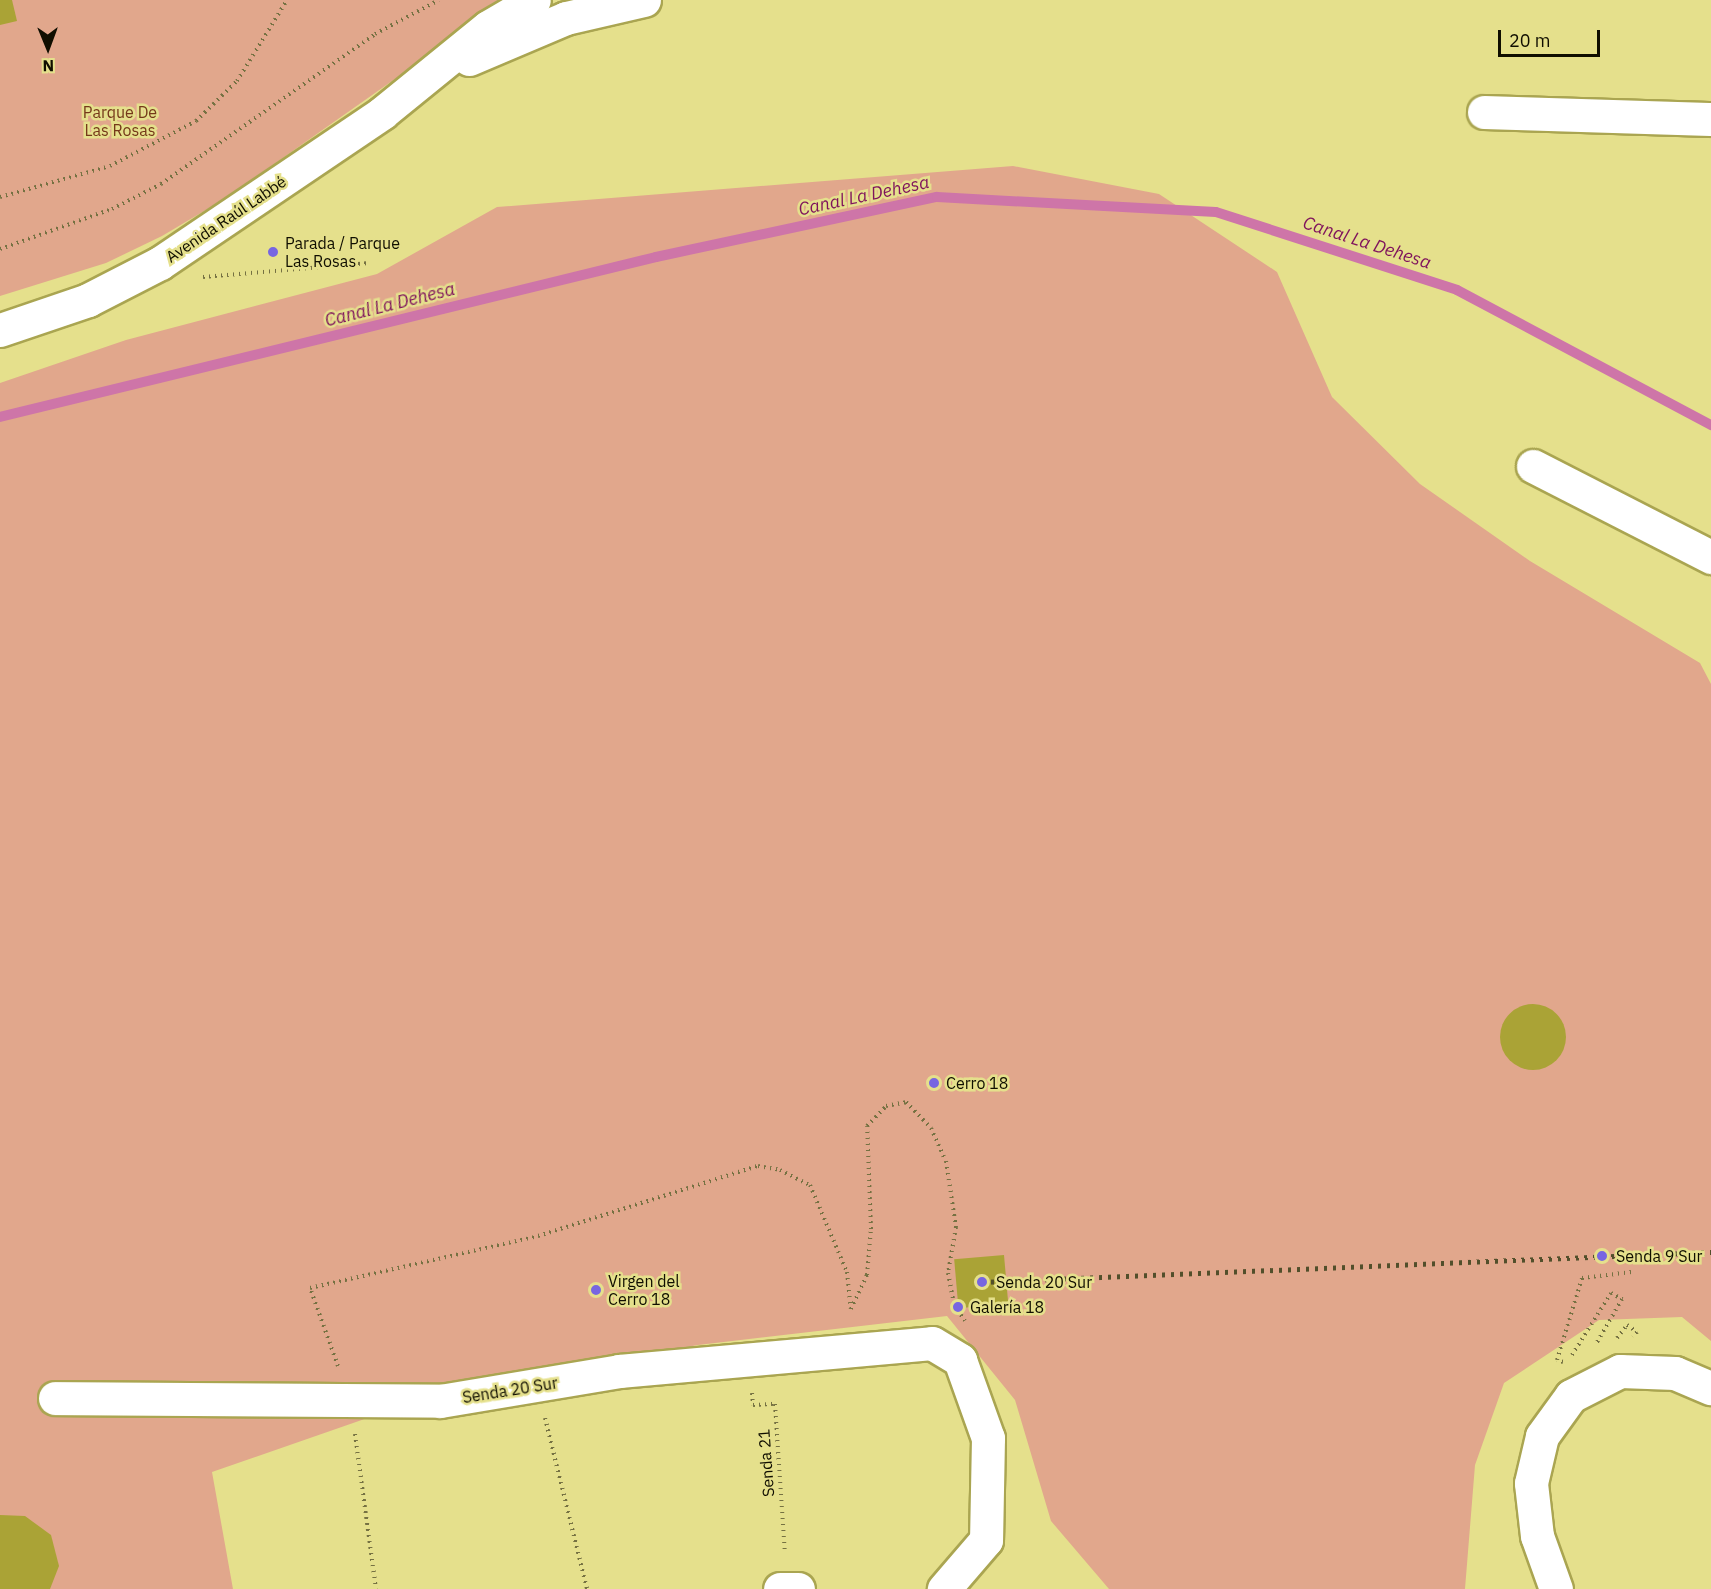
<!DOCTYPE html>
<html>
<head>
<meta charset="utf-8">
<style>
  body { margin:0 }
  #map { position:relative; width:1711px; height:1589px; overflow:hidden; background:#e5e08c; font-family:"IBM Plex Sans",sans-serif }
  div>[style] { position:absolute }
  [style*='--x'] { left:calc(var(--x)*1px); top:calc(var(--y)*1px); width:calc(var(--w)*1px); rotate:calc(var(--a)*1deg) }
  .green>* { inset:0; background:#e1a78c }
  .stream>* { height:10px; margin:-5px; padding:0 5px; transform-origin:5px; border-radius:5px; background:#ce75a8 }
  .building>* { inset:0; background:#aaa336; transform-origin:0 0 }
  .round { border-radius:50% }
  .path>* { height:4px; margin-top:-2px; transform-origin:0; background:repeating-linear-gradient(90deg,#757142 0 1.5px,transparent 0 6px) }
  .roads { filter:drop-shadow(2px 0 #aaa551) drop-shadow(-2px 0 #aaa551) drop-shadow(0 2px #aaa551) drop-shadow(0 -2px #aaa551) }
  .minor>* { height:33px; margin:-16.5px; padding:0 16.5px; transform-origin:16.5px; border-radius:16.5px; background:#fff }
  .rail>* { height:4.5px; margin-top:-2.25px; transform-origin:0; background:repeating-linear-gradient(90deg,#524f2b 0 3px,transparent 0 9px) }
  .dots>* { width:16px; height:16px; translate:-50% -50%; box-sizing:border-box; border:3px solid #e5e08c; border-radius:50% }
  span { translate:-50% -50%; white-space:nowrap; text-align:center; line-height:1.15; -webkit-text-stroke:5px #e5e08c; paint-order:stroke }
  .park-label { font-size:16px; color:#75391a }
  .street-label { font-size:16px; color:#100e00 }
  .poi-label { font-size:16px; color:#100e00 }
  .left { translate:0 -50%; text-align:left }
  .water-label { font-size:18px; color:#7f135c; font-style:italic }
  .north { position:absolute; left:18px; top:18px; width:60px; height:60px; -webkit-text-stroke:4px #e5e08c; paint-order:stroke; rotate:179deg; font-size:16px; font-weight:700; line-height:24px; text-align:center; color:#100e00 }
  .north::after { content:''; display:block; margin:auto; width:21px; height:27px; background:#100e00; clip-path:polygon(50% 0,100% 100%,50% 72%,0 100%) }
  .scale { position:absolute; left:1498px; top:30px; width:102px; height:27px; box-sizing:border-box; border:3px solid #100e00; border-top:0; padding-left:8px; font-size:18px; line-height:21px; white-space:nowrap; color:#100e00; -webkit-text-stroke:4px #e5e08c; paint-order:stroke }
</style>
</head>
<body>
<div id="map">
  <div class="green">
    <div style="clip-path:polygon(0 0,507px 0,226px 198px,162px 236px,106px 263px,0 296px)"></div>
    <div style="clip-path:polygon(1013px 166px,1159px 194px,1277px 272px,1332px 397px,1420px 484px,1530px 561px,1700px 663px,1711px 684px,1711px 1341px,1682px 1317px,1599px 1320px,1504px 1383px,1475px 1465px,1465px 1589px,1109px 1589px,1051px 1521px,1015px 1400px,947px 1316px,698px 1345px,445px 1391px,212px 1472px,233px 1589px,0 1589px,0 383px,126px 340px,377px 274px,497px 207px)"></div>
  </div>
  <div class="stream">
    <div style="--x:0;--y:417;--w:675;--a:-13.71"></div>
    <div style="--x:656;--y:257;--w:287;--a:-12.1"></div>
    <div style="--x:937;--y:197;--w:279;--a:3.1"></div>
    <div style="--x:1216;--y:212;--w:253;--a:17.9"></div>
    <div style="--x:1457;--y:290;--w:288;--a:28"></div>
  </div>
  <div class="building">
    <div style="clip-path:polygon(0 0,12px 0,17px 21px,0 25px)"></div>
    <div class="round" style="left:1500px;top:1004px;width:66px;height:66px"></div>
    <div style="left:1004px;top:1255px;width:49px;height:50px;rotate:85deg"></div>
    <div style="clip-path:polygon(0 1515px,25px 1516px,51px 1535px,59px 1566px,50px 1589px,0 1589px)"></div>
  </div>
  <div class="path">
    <div style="--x:0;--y:197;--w:114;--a:-15.7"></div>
    <div style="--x:110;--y:166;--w:97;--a:-27.6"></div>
    <div style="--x:196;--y:121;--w:57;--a:-44.3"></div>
    <div style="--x:237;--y:81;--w:95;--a:-58.3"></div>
    <div style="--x:0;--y:249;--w:119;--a:-19.7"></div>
    <div style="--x:112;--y:209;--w:55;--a:-27"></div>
    <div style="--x:161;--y:184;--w:261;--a:-35"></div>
    <div style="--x:375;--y:34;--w:72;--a:-28"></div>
    <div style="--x:203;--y:277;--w:167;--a:-4.8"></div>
    <div style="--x:1617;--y:1338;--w:16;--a:-52"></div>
    <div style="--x:1627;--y:1325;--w:12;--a:35"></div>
    <div style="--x:1637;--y:1332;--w:6;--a:129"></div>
    <div style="--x:1572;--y:1355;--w:73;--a:-57.8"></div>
    <div style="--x:1611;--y:1293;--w:13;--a:29"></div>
    <div style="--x:1622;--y:1299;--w:52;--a:120"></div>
    <div style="--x:1563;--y:1362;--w:6;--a:-162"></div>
    <div style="--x:1557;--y:1360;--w:86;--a:-73"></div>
    <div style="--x:1582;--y:1278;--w:50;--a:-6.8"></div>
    <div style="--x:338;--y:1366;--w:83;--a:-109.7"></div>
    <div style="--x:310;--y:1288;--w:234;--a:-12.8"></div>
    <div style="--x:538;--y:1236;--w:231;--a:-17.7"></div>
    <div style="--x:758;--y:1166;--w:22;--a:10"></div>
    <div style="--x:780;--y:1170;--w:34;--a:27"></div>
    <div style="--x:810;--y:1185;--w:95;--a:67"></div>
    <div style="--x:847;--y:1272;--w:37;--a:84"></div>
    <div style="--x:851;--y:1309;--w:38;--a:-65"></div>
    <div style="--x:867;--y:1275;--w:46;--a:-85"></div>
    <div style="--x:871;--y:1229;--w:103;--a:-92.2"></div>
    <div style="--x:867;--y:1126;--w:28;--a:-46"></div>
    <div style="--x:886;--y:1106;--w:20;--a:-11"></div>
    <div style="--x:906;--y:1102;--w:36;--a:46"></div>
    <div style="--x:931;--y:1128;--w:36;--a:66"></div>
    <div style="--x:946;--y:1161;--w:67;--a:81.4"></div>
    <div style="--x:956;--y:1227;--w:47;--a:99.9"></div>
    <div style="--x:948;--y:1273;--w:33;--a:79"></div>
    <div style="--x:954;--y:1305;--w:19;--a:55"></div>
    <div style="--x:752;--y:1393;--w:12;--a:85"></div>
    <div style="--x:753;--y:1405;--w:22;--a:-3"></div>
    <div style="--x:775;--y:1404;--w:150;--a:86.2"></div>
    <div style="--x:545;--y:1418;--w:176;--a:76.2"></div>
    <div style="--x:355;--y:1434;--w:156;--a:82.3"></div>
  </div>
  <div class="roads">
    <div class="minor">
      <div style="--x:469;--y:59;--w:105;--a:-22.9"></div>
      <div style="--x:566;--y:18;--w:80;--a:-13"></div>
      <div style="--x:1484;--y:112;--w:227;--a:1.8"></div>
      <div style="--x:0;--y:330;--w:93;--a:-18.8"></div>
      <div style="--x:88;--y:300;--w:81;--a:-27.2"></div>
      <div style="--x:160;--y:263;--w:268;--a:-34"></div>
      <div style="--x:382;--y:113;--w:136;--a:-39.1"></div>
      <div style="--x:488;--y:27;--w:53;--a:-30.4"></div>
      <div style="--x:1533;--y:466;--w:200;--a:27.1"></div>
      <div style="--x:55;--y:1398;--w:385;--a:0.4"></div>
      <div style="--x:440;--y:1401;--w:181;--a:-9.5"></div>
      <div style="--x:619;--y:1371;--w:314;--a:-5.1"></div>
      <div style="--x:932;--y:1343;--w:33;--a:31"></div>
      <div style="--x:960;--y:1360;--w:83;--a:70.3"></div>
      <div style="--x:988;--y:1438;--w:102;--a:91.1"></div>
      <div style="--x:986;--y:1540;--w:65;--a:130.6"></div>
      <div style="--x:780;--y:1589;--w:18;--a:0"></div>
      <div style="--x:1556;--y:1589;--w:56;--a:-109.7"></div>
      <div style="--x:1537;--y:1536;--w:53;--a:-96.5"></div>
      <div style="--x:1531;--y:1483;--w:48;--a:-76.8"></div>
      <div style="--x:1542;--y:1436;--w:49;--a:-54.1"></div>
      <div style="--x:1571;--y:1396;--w:55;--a:-27"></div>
      <div style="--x:1620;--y:1371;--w:55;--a:2.1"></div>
      <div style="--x:1675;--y:1373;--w:39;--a:23"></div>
    </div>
  </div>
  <div class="rail">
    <div style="--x:982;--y:1282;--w:730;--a:-2.36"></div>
  </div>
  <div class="dots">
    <div style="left:273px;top:252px;background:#7766e1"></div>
    <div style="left:934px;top:1083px;background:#7766e1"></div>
    <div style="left:1602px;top:1256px;background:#7766e1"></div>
    <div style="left:982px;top:1282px;background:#7766e1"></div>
    <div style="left:596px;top:1290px;background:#7766e1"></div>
    <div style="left:958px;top:1307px;background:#7766e1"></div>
  </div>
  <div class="park-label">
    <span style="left:120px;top:121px">Parque De<br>Las Rosas</span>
  </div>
  <div class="street-label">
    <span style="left:226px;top:219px;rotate:-34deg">Avenida Raúl Labbé</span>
    <span style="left:510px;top:1390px;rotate:-9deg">Senda 20 Sur</span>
    <span style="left:766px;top:1463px;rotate:-94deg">Senda 21</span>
  </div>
  <div class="poi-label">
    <span class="left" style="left:285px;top:252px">Parada / Parque<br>Las Rosas</span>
    <span class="left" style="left:946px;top:1083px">Cerro 18</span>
    <span class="left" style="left:1616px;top:1256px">Senda 9 Sur</span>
    <span class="left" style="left:608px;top:1290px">Virgen del<br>Cerro 18</span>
    <span class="left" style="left:996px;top:1282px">Senda 20 Sur</span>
    <span class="left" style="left:970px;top:1307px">Galería 18</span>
  </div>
  <div class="water-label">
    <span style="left:864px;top:196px;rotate:-12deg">Canal La Dehesa</span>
    <span style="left:1367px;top:243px;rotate:18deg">Canal La Dehesa</span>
    <span style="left:390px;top:305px;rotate:-14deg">Canal La Dehesa</span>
  </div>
  <div class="north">N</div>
  <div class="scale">20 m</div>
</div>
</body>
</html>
